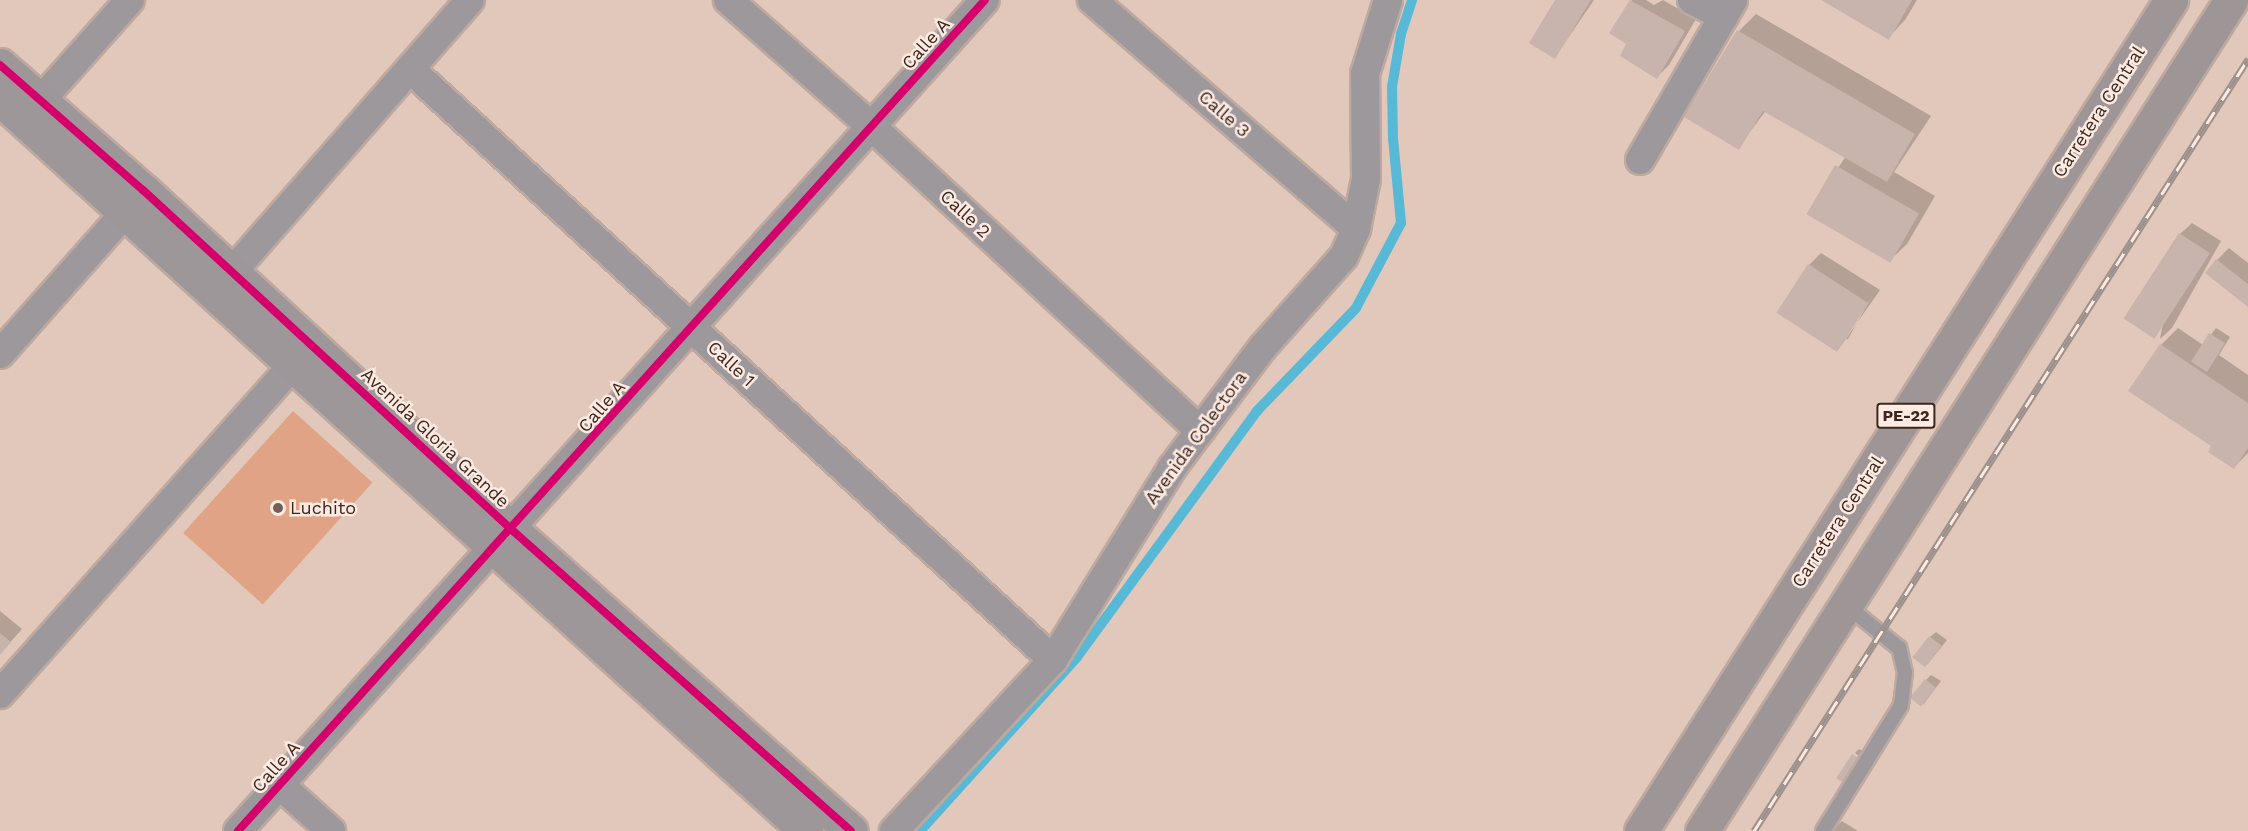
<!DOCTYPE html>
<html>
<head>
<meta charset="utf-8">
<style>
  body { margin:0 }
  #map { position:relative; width:2248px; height:831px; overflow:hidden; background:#e2c8bb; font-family:"Work Sans",sans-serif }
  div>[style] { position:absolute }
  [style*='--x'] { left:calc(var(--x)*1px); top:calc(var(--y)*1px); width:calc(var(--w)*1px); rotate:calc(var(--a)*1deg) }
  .green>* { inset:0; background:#e1a385; transform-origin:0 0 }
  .shadow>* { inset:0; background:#0003 }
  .stream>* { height:10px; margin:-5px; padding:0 5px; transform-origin:5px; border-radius:5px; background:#57b9d6 }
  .building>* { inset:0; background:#c9b3ad; transform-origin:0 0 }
  .roads { filter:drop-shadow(2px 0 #bda99f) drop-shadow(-2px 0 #bda99f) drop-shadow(0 2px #bda99f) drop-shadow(0 -2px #bda99f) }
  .lane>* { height:14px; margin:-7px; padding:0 7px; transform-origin:7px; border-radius:7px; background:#9c989c }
  .street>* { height:28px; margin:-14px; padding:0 14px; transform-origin:14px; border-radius:14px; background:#9c989c }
  .secondary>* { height:33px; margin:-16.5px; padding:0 16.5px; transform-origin:16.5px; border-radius:16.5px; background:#9e9799 }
  .highway>* { height:33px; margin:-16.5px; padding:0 16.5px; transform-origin:16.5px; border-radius:16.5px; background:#9e9596 }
  .rail>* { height:7px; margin-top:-3.5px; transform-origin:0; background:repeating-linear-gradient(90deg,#feeae1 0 14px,#9c918c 0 28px); box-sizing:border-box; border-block:2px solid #9c918c }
  .cycleway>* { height:8px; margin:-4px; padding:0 4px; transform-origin:4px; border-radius:4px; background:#d6006c }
  .dots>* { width:16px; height:16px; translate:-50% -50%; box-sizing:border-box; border:3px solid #feeae1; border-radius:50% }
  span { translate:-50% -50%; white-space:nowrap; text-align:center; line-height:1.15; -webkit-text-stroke:5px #feeae1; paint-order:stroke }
  .shield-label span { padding:2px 4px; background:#feeae1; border:2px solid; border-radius:4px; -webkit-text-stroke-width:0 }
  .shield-label { font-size:16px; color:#3a271f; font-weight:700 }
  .street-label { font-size:18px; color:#3a271f }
  .poi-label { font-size:18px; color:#3a271f }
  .left { translate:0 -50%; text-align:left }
</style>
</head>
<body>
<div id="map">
  <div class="green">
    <div style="left:293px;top:411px;width:107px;height:164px;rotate:42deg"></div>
  </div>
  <div class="shadow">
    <div style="clip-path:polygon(1557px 0,1594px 0,1555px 57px)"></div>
    <div style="clip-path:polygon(1632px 0,1646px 0,1654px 5px,1663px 0,1696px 19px,1669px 65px,1657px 77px,1634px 36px,1611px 33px)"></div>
    <div style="clip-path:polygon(1824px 0,1917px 0,1905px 20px,1888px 38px)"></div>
    <div style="clip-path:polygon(1756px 14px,1931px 116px,1894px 172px,1935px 196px,1907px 244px,1889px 261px,1808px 213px,1846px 156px,1767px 109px,1738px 148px,1710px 78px,1739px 31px)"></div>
    <div style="clip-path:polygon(2192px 223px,2221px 241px,2172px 328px,2160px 339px,2180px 234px)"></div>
    <div style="clip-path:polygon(2229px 248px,2248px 263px,2248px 305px,2217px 260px)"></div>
    <div style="clip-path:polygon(evenodd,1821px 253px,1880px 290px,1838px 350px,1809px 265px,1821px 253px,1872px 296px,1848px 339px,1845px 339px,1872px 296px)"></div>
    <div style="clip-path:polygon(2178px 328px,2203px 345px,2216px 328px,2230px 337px,2219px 355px,2248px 375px,2248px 453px,2234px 467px,2213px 446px,2161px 345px)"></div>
    <div style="clip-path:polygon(0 611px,22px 629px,0 654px)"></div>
    <div style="clip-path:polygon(1936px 632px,1947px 640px,1927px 665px,1930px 637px)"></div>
    <div style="clip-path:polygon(1931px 675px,1941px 681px,1923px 705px,1926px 680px)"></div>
    <div style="clip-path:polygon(1859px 749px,1871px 757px,1867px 762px,1855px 753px)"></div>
    <div style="clip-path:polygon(1842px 821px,1858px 831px,1832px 831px)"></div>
  </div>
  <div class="stream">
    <div style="--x:920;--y:831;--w:234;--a:-47.9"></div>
    <div style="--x:1077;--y:657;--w:305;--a:-53.8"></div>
    <div style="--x:1257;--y:411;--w:143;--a:-46.1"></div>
    <div style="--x:1356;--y:308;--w:96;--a:-62.1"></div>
    <div style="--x:1401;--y:223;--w:84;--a:-95.4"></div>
    <div style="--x:1393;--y:139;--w:52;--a:-91.1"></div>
    <div style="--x:1392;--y:87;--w:54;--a:-80.4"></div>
    <div style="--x:1401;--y:34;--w:36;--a:-72"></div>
  </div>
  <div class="building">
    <div style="clip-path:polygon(1555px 0,1591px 0,1555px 59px,1529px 43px)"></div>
    <div style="clip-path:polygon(1630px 0,1685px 31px,1657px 79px,1620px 56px,1626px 44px,1609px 33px)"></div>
    <div style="clip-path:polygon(1821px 0,1912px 0,1889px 40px)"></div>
    <div style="clip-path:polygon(1737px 30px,1915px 134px,1887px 182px,1763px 111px,1739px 150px,1684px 117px)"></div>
    <div style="left:1835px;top:165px;width:97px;height:57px;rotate:30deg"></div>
    <div style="left:2179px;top:233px;width:37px;height:102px;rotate:33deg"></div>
    <div style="clip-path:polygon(2216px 259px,2248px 284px,2248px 307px,2205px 273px)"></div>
    <div style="left:1808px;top:264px;width:72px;height:58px;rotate:33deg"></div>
    <div style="left:2209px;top:333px;width:19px;height:34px;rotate:32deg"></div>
    <div style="clip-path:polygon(2160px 344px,2248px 403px,2248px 448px,2234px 469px,2208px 452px,2211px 446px,2128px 391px)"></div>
    <div style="clip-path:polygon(0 633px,11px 642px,0 655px)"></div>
    <div style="left:1929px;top:636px;width:16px;height:27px;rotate:38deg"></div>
    <div style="left:1925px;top:679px;width:14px;height:24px;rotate:39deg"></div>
    <div style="left:1852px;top:754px;width:17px;height:29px;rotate:33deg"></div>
  </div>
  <div class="roads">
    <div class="lane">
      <div style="--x:1823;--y:831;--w:148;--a:-58.2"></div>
      <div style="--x:1901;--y:705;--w:32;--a:-83"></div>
      <div style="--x:1905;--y:673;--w:26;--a:-103"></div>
      <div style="--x:1899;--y:648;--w:68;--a:-140.9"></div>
    </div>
    <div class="street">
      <div style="--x:728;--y:0;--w:192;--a:41.4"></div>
      <div style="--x:872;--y:127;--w:447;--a:42.8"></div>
      <div style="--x:1092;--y:0;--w:349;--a:40.9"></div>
      <div style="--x:1692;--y:0;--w:36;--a:27"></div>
      <div style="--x:410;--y:69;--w:873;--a:42.59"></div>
      <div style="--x:40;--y:101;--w:135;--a:-48.3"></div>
      <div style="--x:1640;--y:160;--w:185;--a:-59.8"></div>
      <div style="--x:232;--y:272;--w:361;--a:-48.8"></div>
      <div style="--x:0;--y:354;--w:210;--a:-48.5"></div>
      <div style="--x:0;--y:694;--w:441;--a:-48.3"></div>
      <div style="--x:280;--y:785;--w:69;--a:42"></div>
      <div style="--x:238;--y:831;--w:1117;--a:-48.05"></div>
      <div style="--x:894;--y:831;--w:233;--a:-47.1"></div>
      <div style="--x:1053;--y:660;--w:226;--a:-58.2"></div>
      <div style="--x:1172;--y:468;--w:151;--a:-53.1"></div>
      <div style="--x:1263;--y:347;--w:122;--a:-48.3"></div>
      <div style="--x:1344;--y:256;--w:30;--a:-66"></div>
      <div style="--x:1356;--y:229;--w:51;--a:-78.7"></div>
      <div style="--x:1366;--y:179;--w:105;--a:-90.5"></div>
      <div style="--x:1365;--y:74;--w:77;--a:-72.7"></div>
    </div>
    <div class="secondary">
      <div style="--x:0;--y:65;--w:191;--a:41.2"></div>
      <div style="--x:144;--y:191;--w:500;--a:42.65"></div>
      <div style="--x:512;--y:530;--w:453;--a:41.6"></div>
      <div style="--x:0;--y:99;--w:1089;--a:42.25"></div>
    </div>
    <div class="highway">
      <div style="--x:1641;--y:831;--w:986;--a:-57.47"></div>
      <div style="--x:1702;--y:831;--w:985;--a:-57.52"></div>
    </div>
  </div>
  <div class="rail">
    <div style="--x:1754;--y:831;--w:917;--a:-57.38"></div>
  </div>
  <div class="cycleway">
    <div style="--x:0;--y:65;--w:191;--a:41.2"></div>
    <div style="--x:144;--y:191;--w:500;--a:42.65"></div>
    <div style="--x:512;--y:530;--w:453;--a:41.6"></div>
    <div style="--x:238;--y:831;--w:1117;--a:-48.05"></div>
  </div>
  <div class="dots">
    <div style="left:278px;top:508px;background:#755f56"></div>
  </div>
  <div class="shield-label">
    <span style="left:1906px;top:416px">PE-22</span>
  </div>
  <div class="street-label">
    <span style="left:926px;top:44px;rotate:-48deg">Calle A</span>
    <span style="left:2099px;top:112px;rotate:-57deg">Carretera Central</span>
    <span style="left:1224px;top:114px;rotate:41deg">Calle 3</span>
    <span style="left:965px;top:214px;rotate:43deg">Calle 2</span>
    <span style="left:731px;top:364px;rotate:43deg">Calle 1</span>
    <span style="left:602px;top:407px;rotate:-49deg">Calle A</span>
    <span style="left:435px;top:438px;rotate:43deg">Avenida Gloria Grande</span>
    <span style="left:1196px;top:438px;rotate:-54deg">Avenida Colectora</span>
    <span style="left:1838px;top:522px;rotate:-57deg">Carretera Central</span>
    <span style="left:276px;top:767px;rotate:-48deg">Calle A</span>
  </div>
  <div class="poi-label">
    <span class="left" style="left:290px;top:508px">Luchito</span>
  </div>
</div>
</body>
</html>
